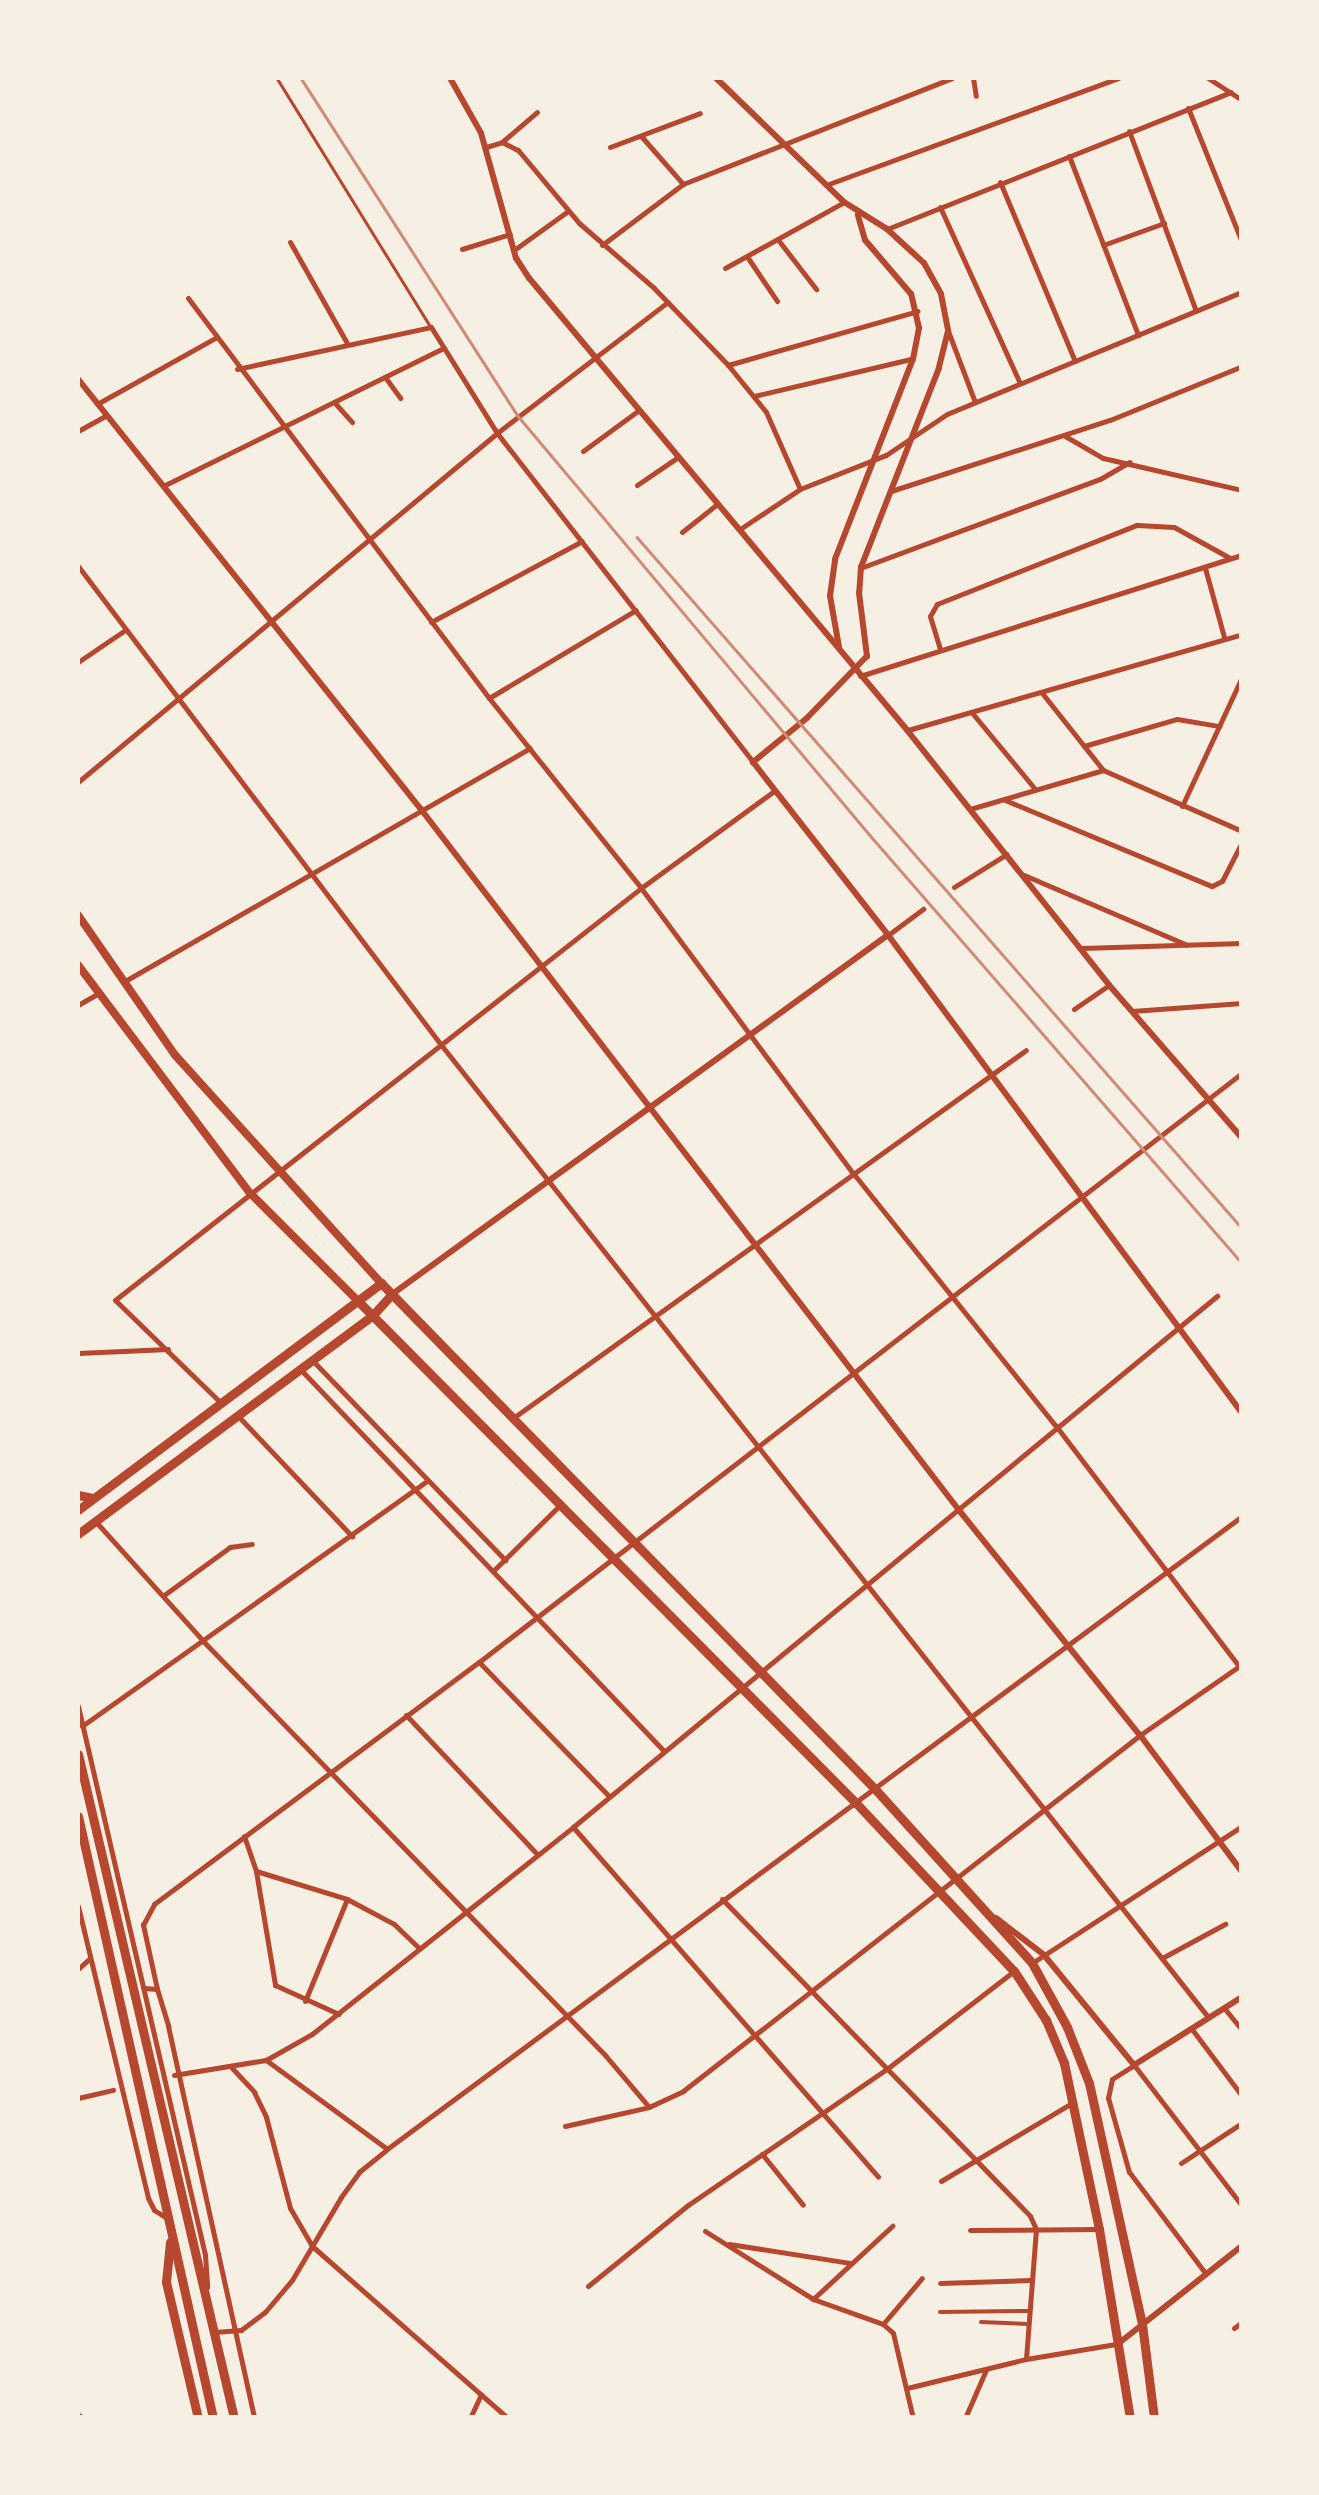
<!DOCTYPE html>
<html>
<head>
<meta charset="utf-8">
<style>
  body { margin:0 }
  #map { position:relative; width:1319px; height:2495px; overflow:hidden; background:#f6efe4; font-family:Lato,sans-serif }
  div>[style] { position:absolute }
  [style*='--x'] { left:calc(var(--x)*1px); top:calc(var(--y)*1px); width:calc(var(--w)*1px); rotate:calc(var(--a)*1deg) }
  .service>* { height:2.5px; margin:-1.25px; padding:0 1.25px; transform-origin:1.25px; border-radius:1.25px; background:#b5482f }
  .pedestrian>* { height:4px; margin:-2px; padding:0 2px; transform-origin:2px; border-radius:2px; background:#b5482f }
  .minor>* { height:5px; margin:-2.5px; padding:0 2.5px; transform-origin:2.5px; border-radius:2.5px; background:#b5482f }
  .tertiary>* { height:6px; margin:-3px; padding:0 3px; transform-origin:3px; border-radius:3px; background:#b5482f }
  .secondary>* { height:8px; margin:-4px; padding:0 4px; transform-origin:4px; border-radius:4px; background:#b5482f }
  .primary>* { height:9px; margin:-4.5px; padding:0 4.5px; transform-origin:4.5px; border-radius:4.5px; background:#b5482f }
  .trunk>* { height:9px; margin:-4.5px; padding:0 4.5px; transform-origin:4.5px; border-radius:4.5px; background:#b5482f }
  .rail>* { height:2.5px; margin:-1.25px; padding:0 1.25px; transform-origin:1.25px; border-radius:1.25px; background:#cf8b77 }
  span { translate:-50% -50%; white-space:nowrap; text-align:center; line-height:1.15; -webkit-text-stroke:8px #f6efe4; paint-order:stroke }
  .frame { position:absolute; inset:0; border:80px solid #f6efe4; pointer-events:none }
</style>
</head>
<body>
<div id="map">
  <div class="service">
    <div style="--x:277;--y:78;--w:291;--a:58.3"></div>
  </div>
  <div class="pedestrian">
    <div style="--x:940;--y:2312;--w:88;--a:-0.7"></div>
    <div style="--x:981;--y:2322;--w:47;--a:2.4"></div>
  </div>
  <div class="minor">
    <div style="--x:973;--y:78;--w:18;--a:81"></div>
    <div style="--x:1208;--y:78;--w:40;--a:32.9"></div>
    <div style="--x:1188;--y:108;--w:144;--a:68.1"></div>
    <div style="--x:1129;--y:131;--w:192;--a:69.6"></div>
    <div style="--x:641;--y:136;--w:64;--a:48.8"></div>
    <div style="--x:502;--y:142;--w:46;--a:-40.6"></div>
    <div style="--x:486;--y:147;--w:17;--a:-17"></div>
    <div style="--x:502;--y:142;--w:18;--a:27"></div>
    <div style="--x:518;--y:150;--w:95;--a:50.1"></div>
    <div style="--x:579;--y:223;--w:98;--a:40.9"></div>
    <div style="--x:653;--y:287;--w:108;--a:46.1"></div>
    <div style="--x:728;--y:365;--w:60;--a:51"></div>
    <div style="--x:766;--y:412;--w:84;--a:66.2"></div>
    <div style="--x:610;--y:147;--w:96;--a:-20.7"></div>
    <div style="--x:1069;--y:156;--w:192;--a:68.9"></div>
    <div style="--x:1000;--y:182;--w:194;--a:67.3"></div>
    <div style="--x:826;--y:185;--w:311;--a:-20.1"></div>
    <div style="--x:940;--y:207;--w:193;--a:65.6"></div>
    <div style="--x:887;--y:229;--w:370;--a:-21.7"></div>
    <div style="--x:779;--y:241;--w:61;--a:52.4"></div>
    <div style="--x:290;--y:242;--w:116;--a:60.6"></div>
    <div style="--x:602;--y:245;--w:101;--a:-37"></div>
    <div style="--x:683;--y:184;--w:289;--a:-21.5"></div>
    <div style="--x:1103;--y:245;--w:65;--a:-19.8"></div>
    <div style="--x:462;--y:249;--w:50;--a:-17.4"></div>
    <div style="--x:514;--y:250;--w:67;--a:-35.8"></div>
    <div style="--x:748;--y:258;--w:52;--a:56"></div>
    <div style="--x:725;--y:268;--w:136;--a:-29"></div>
    <div style="--x:188;--y:298;--w:501;--a:53.04"></div>
    <div style="--x:489;--y:698;--w:243;--a:51.3"></div>
    <div style="--x:641;--y:888;--w:355;--a:53.4"></div>
    <div style="--x:853;--y:1173;--w:324;--a:51.3"></div>
    <div style="--x:1056;--y:1426;--w:307;--a:52.7"></div>
    <div style="--x:948;--y:331;--w:76;--a:69.2"></div>
    <div style="--x:728;--y:365;--w:197;--a:-15.9"></div>
    <div style="--x:237;--y:369;--w:198;--a:-12.2"></div>
    <div style="--x:431;--y:327;--w:125;--a:58.1"></div>
    <div style="--x:497;--y:433;--w:417;--a:52.1"></div>
    <div style="--x:385;--y:377;--w:26;--a:54"></div>
    <div style="--x:754;--y:396;--w:161;--a:-13.3"></div>
    <div style="--x:334;--y:402;--w:27;--a:48"></div>
    <div style="--x:97;--y:404;--w:135;--a:-29.2"></div>
    <div style="--x:78;--y:431;--w:31;--a:-29"></div>
    <div style="--x:1065;--y:436;--w:44;--a:30.1"></div>
    <div style="--x:1103;--y:458;--w:143;--a:13"></div>
    <div style="--x:583;--y:451;--w:69;--a:-36.2"></div>
    <div style="--x:637;--y:485;--w:50;--a:-34.3"></div>
    <div style="--x:163;--y:486;--w:312;--a:-26.2"></div>
    <div style="--x:891;--y:491;--w:230;--a:-18"></div>
    <div style="--x:1110;--y:420;--w:143;--a:-22.2"></div>
    <div style="--x:740;--y:529;--w:72;--a:-33.7"></div>
    <div style="--x:800;--y:489;--w:92;--a:-21.6"></div>
    <div style="--x:886;--y:455;--w:73;--a:-33.9"></div>
    <div style="--x:947;--y:414;--w:319;--a:-22.5"></div>
    <div style="--x:682;--y:532;--w:43;--a:-38.5"></div>
    <div style="--x:78;--y:566;--w:602;--a:52.83"></div>
    <div style="--x:442;--y:1046;--w:1237;--a:51.73"></div>
    <div style="--x:863;--y:567;--w:253;--a:-20.4"></div>
    <div style="--x:1100;--y:479;--w:34;--a:-30"></div>
    <div style="--x:1205;--y:568;--w:72;--a:74.6"></div>
    <div style="--x:431;--y:622;--w:171;--a:-28.2"></div>
    <div style="--x:940;--y:649;--w:34;--a:-107"></div>
    <div style="--x:930;--y:616;--w:14;--a:-60"></div>
    <div style="--x:937;--y:604;--w:215;--a:-21.6"></div>
    <div style="--x:1137;--y:525;--w:37;--a:3"></div>
    <div style="--x:1174;--y:527;--w:64;--a:29"></div>
    <div style="--x:78;--y:662;--w:57;--a:-34.2"></div>
    <div style="--x:860;--y:676;--w:401;--a:-17.6"></div>
    <div style="--x:1042;--y:693;--w:98;--a:51.6"></div>
    <div style="--x:1103;--y:770;--w:152;--a:23.7"></div>
    <div style="--x:489;--y:698;--w:171;--a:-30.9"></div>
    <div style="--x:973;--y:714;--w:97;--a:50.4"></div>
    <div style="--x:908;--y:730;--w:348;--a:-16"></div>
    <div style="--x:1084;--y:746;--w:97;--a:-16.2"></div>
    <div style="--x:1177;--y:719;--w:43;--a:9.5"></div>
    <div style="--x:78;--y:782;--w:545;--a:-39.79"></div>
    <div style="--x:497;--y:433;--w:215;--a:-37.5"></div>
    <div style="--x:1005;--y:800;--w:224;--a:22.6"></div>
    <div style="--x:1212;--y:886;--w:11;--a:-27"></div>
    <div style="--x:1222;--y:881;--w:44;--a:-62.9"></div>
    <div style="--x:1182;--y:806;--w:142;--a:-65.1"></div>
    <div style="--x:970;--y:809;--w:139;--a:-16.3"></div>
    <div style="--x:1024;--y:875;--w:177;--a:23.2"></div>
    <div style="--x:954;--y:887;--w:62;--a:-31.9"></div>
    <div style="--x:888;--y:935;--w:44;--a:-36.6"></div>
    <div style="--x:1082;--y:948;--w:160;--a:-1.8"></div>
    <div style="--x:125;--y:981;--w:467;--a:-29.9"></div>
    <div style="--x:78;--y:1005;--w:22;--a:-30"></div>
    <div style="--x:1074;--y:1009;--w:42;--a:-34.4"></div>
    <div style="--x:1132;--y:1011;--w:110;--a:-4.2"></div>
    <div style="--x:78;--y:1353;--w:90;--a:-2.5"></div>
    <div style="--x:313;--y:1361;--w:277;--a:46"></div>
    <div style="--x:302;--y:1371;--w:523;--a:46.39"></div>
    <div style="--x:220;--y:1402;--w:146;--a:-135.8"></div>
    <div style="--x:115;--y:1300;--w:668;--a:-38.07"></div>
    <div style="--x:641;--y:888;--w:165;--a:-36.1"></div>
    <div style="--x:238;--y:1416;--w:166;--a:46.5"></div>
    <div style="--x:513;--y:1418;--w:631;--a:-35.65"></div>
    <div style="--x:97;--y:1523;--w:160;--a:48"></div>
    <div style="--x:204;--y:1642;--w:576;--a:45.84"></div>
    <div style="--x:605;--y:2055;--w:68;--a:49.8"></div>
    <div style="--x:494;--y:1570;--w:93;--a:-44.6"></div>
    <div style="--x:164;--y:1595;--w:82;--a:-36"></div>
    <div style="--x:230;--y:1547;--w:22;--a:-8"></div>
    <div style="--x:479;--y:1662;--w:187;--a:45.9"></div>
    <div style="--x:78;--y:1706;--w:563;--a:76.97"></div>
    <div style="--x:205;--y:2255;--w:32;--a:86"></div>
    <div style="--x:406;--y:1715;--w:191;--a:46.7"></div>
    <div style="--x:82;--y:1726;--w:423;--a:-35.4"></div>
    <div style="--x:573;--y:1827;--w:464;--a:48.9"></div>
    <div style="--x:244;--y:1836;--w:37;--a:71"></div>
    <div style="--x:256;--y:1871;--w:95;--a:17.1"></div>
    <div style="--x:347;--y:1899;--w:53;--a:28"></div>
    <div style="--x:394;--y:1924;--w:35;--a:44"></div>
    <div style="--x:256;--y:1871;--w:116;--a:80.5"></div>
    <div style="--x:275;--y:1985;--w:70;--a:24.4"></div>
    <div style="--x:722;--y:1899;--w:442;--a:45.8"></div>
    <div style="--x:1030;--y:2216;--w:14;--a:65"></div>
    <div style="--x:1036;--y:2229;--w:130;--a:94.4"></div>
    <div style="--x:78;--y:1906;--w:300;--a:76.5"></div>
    <div style="--x:148;--y:2198;--w:13;--a:63"></div>
    <div style="--x:154;--y:2210;--w:13;--a:32"></div>
    <div style="--x:1162;--y:1958;--w:72;--a:-28.4"></div>
    <div style="--x:1032;--y:1963;--w:251;--a:-33.1"></div>
    <div style="--x:78;--y:1969;--w:15;--a:-42"></div>
    <div style="--x:144;--y:1988;--w:13;--a:4"></div>
    <div style="--x:157;--y:1989;--w:39;--a:73"></div>
    <div style="--x:168;--y:2026;--w:401;--a:77.6"></div>
    <div style="--x:157;--y:1989;--w:66;--a:-102.3"></div>
    <div style="--x:143;--y:1925;--w:24;--a:-62"></div>
    <div style="--x:154;--y:1904;--w:405;--a:-36.7"></div>
    <div style="--x:479;--y:1662;--w:964;--a:-37.67"></div>
    <div style="--x:305;--y:2001;--w:110;--a:-67.6"></div>
    <div style="--x:1225;--y:2009;--w:27;--a:51"></div>
    <div style="--x:1191;--y:2028;--w:85;--a:53.1"></div>
    <div style="--x:266;--y:2060;--w:150;--a:36.3"></div>
    <div style="--x:232;--y:2068;--w:33;--a:47"></div>
    <div style="--x:254;--y:2092;--w:28;--a:64"></div>
    <div style="--x:266;--y:2117;--w:94;--a:75.2"></div>
    <div style="--x:290;--y:2208;--w:44;--a:59.9"></div>
    <div style="--x:312;--y:2246;--w:261;--a:41.3"></div>
    <div style="--x:174;--y:2075;--w:93;--a:-9.3"></div>
    <div style="--x:266;--y:2060;--w:53;--a:-29.5"></div>
    <div style="--x:312;--y:2034;--w:333;--a:-38.4"></div>
    <div style="--x:573;--y:1827;--w:835;--a:-39.51"></div>
    <div style="--x:78;--y:2098;--w:36;--a:-13"></div>
    <div style="--x:565;--y:2126;--w:86;--a:-12.7"></div>
    <div style="--x:649;--y:2107;--w:38;--a:-25"></div>
    <div style="--x:683;--y:2091;--w:579;--a:-37.92"></div>
    <div style="--x:1140;--y:1735;--w:124;--a:-34.8"></div>
    <div style="--x:762;--y:2154;--w:65;--a:51.2"></div>
    <div style="--x:1181;--y:2163;--w:73;--a:-33.3"></div>
    <div style="--x:941;--y:2181;--w:152;--a:-30.8"></div>
    <div style="--x:970;--y:2230;--w:129;--a:-0.4"></div>
    <div style="--x:705;--y:2231;--w:128;--a:32.2"></div>
    <div style="--x:813;--y:2299;--w:74;--a:19.7"></div>
    <div style="--x:883;--y:2324;--w:13;--a:42"></div>
    <div style="--x:893;--y:2333;--w:87;--a:76.8"></div>
    <div style="--x:729;--y:2244;--w:122;--a:8.9"></div>
    <div style="--x:1206;--y:2274;--w:128;--a:-127"></div>
    <div style="--x:1129;--y:2172;--w:77;--a:-105.8"></div>
    <div style="--x:1108;--y:2098;--w:19;--a:-78"></div>
    <div style="--x:1112;--y:2079;--w:26;--a:-32"></div>
    <div style="--x:1134;--y:2065;--w:178;--a:52.5"></div>
    <div style="--x:940;--y:2283;--w:90;--a:-1.9"></div>
    <div style="--x:588;--y:2286;--w:129;--a:-39"></div>
    <div style="--x:688;--y:2205;--w:242;--a:-34.4"></div>
    <div style="--x:888;--y:2068;--w:159;--a:-37.6"></div>
    <div style="--x:813;--y:2299;--w:108;--a:-42.7"></div>
    <div style="--x:883;--y:2324;--w:60;--a:-49.7"></div>
    <div style="--x:1234;--y:2328;--w:10;--a:-37"></div>
    <div style="--x:214;--y:2332;--w:27;--a:-4"></div>
    <div style="--x:241;--y:2330;--w:30;--a:-37"></div>
    <div style="--x:265;--y:2312;--w:42;--a:-49.8"></div>
    <div style="--x:292;--y:2280;--w:96;--a:-59.4"></div>
    <div style="--x:341;--y:2197;--w:31;--a:-54"></div>
    <div style="--x:359;--y:2172;--w:36;--a:-39"></div>
    <div style="--x:387;--y:2149;--w:1064;--a:-36.51"></div>
    <div style="--x:907;--y:2388;--w:122;--a:-13.7"></div>
    <div style="--x:1026;--y:2359;--w:91;--a:-9.5"></div>
    <div style="--x:470;--y:2418;--w:26;--a:-65"></div>
    <div style="--x:965;--y:2418;--w:52;--a:-66.4"></div>
  </div>
  <div class="tertiary">
    <div style="--x:450;--y:78;--w:63;--a:60.6"></div>
    <div style="--x:481;--y:133;--w:130;--a:74.4"></div>
    <div style="--x:516;--y:258;--w:24;--a:57"></div>
    <div style="--x:529;--y:278;--w:589;--a:50.09"></div>
    <div style="--x:907;--y:730;--w:325;--a:51.6"></div>
    <div style="--x:1109;--y:985;--w:203;--a:49"></div>
    <div style="--x:716;--y:78;--w:178;--a:44.1"></div>
    <div style="--x:844;--y:202;--w:51;--a:32.1"></div>
    <div style="--x:887;--y:229;--w:50;--a:42.6"></div>
    <div style="--x:924;--y:263;--w:35;--a:61"></div>
    <div style="--x:941;--y:294;--w:38;--a:79"></div>
    <div style="--x:948;--y:331;--w:38;--a:104"></div>
    <div style="--x:939;--y:368;--w:214;--a:111.4"></div>
    <div style="--x:861;--y:567;--w:26;--a:94"></div>
    <div style="--x:859;--y:593;--w:64;--a:82.8"></div>
    <div style="--x:867;--y:656;--w:86;--a:134.1"></div>
    <div style="--x:807;--y:718;--w:70;--a:140.8"></div>
    <div style="--x:753;--y:762;--w:219;--a:52"></div>
    <div style="--x:888;--y:935;--w:595;--a:53.48"></div>
    <div style="--x:78;--y:379;--w:549;--a:51.44"></div>
    <div style="--x:420;--y:808;--w:884;--a:52.49"></div>
    <div style="--x:958;--y:1509;--w:290;--a:51.2"></div>
    <div style="--x:1140;--y:1735;--w:171;--a:53.3"></div>
    <div style="--x:839;--y:647;--w:52;--a:-100"></div>
    <div style="--x:830;--y:596;--w:37;--a:-82"></div>
    <div style="--x:835;--y:559;--w:215;--a:-68.7"></div>
    <div style="--x:913;--y:359;--w:32;--a:-79"></div>
    <div style="--x:919;--y:328;--w:35;--a:-103"></div>
    <div style="--x:911;--y:294;--w:71;--a:-130.4"></div>
    <div style="--x:865;--y:240;--w:26;--a:-106"></div>
    <div style="--x:391;--y:1295;--w:614;--a:-35.92"></div>
    <div style="--x:996;--y:1918;--w:61;--a:37.6"></div>
    <div style="--x:1044;--y:1955;--w:142;--a:50.7"></div>
    <div style="--x:1134;--y:2065;--w:128;--a:-32.2"></div>
    <div style="--x:1119;--y:2343;--w:157;--a:-38.3"></div>
  </div>
  <div class="secondary">
    <div style="--x:78;--y:915;--w:170;--a:55.3"></div>
    <div style="--x:175;--y:1055;--w:307;--a:47.9"></div>
    <div style="--x:78;--y:965;--w:286;--a:53"></div>
    <div style="--x:250;--y:1193;--w:154;--a:45"></div>
  </div>
  <div class="primary">
    <div style="--x:359;--y:1302;--w:706;--a:45.23"></div>
    <div style="--x:856;--y:1803;--w:231;--a:46.8"></div>
    <div style="--x:1014;--y:1971;--w:59;--a:56.9"></div>
    <div style="--x:1046;--y:2020;--w:47;--a:67.3"></div>
    <div style="--x:1064;--y:2063;--w:170;--a:78.1"></div>
    <div style="--x:1099;--y:2229;--w:192;--a:80.7"></div>
    <div style="--x:78;--y:1495;--w:15;--a:11"></div>
    <div style="--x:78;--y:1510;--w:379;--a:-36.8"></div>
    <div style="--x:381;--y:1283;--w:707;--a:45.69"></div>
    <div style="--x:875;--y:1789;--w:234;--a:47.9"></div>
    <div style="--x:1032;--y:1963;--w:73;--a:61.3"></div>
    <div style="--x:1067;--y:2027;--w:60;--a:68.6"></div>
    <div style="--x:1089;--y:2083;--w:247;--a:77.6"></div>
    <div style="--x:1142;--y:2324;--w:95;--a:82.7"></div>
    <div style="--x:78;--y:1534;--w:366;--a:-36.6"></div>
    <div style="--x:372;--y:1316;--w:28;--a:-48"></div>
    <div style="--x:78;--y:2417;--w:1;--a:90"></div>
  </div>
  <div class="trunk">
    <div style="--x:78;--y:1754;--w:682;--a:76.78"></div>
    <div style="--x:78;--y:1816;--w:617;--a:77.36"></div>
    <div style="--x:170;--y:2242;--w:40;--a:95.7"></div>
    <div style="--x:166;--y:2282;--w:140;--a:76.8"></div>
  </div>
  <div class="rail">
    <div style="--x:301;--y:78;--w:403;--a:57.3"></div>
    <div style="--x:519;--y:417;--w:544;--a:49.99"></div>
    <div style="--x:869;--y:834;--w:568;--a:48.99"></div>
    <div style="--x:637;--y:537;--w:918;--a:48.8"></div>
  </div>
  <div class="frame"></div>
</div>
</body>
</html>
